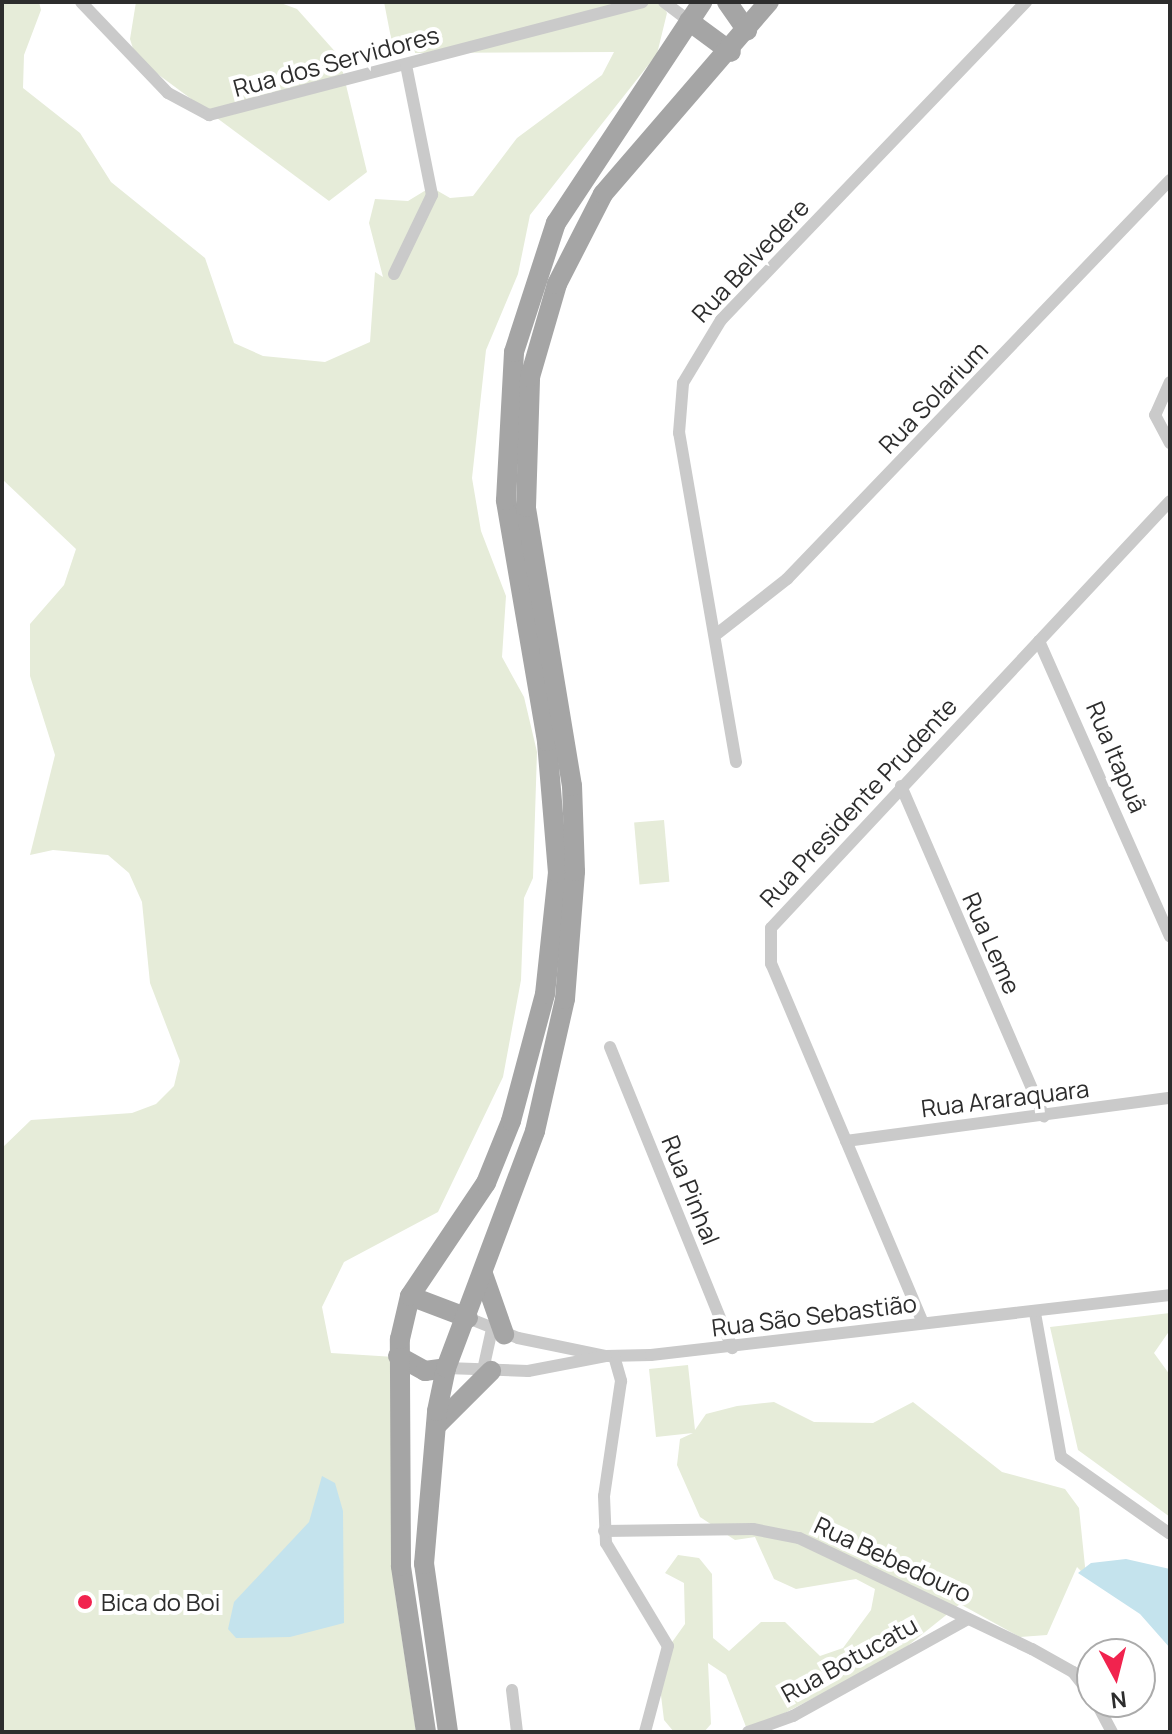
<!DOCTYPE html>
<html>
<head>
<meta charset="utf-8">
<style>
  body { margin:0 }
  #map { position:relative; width:1172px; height:1734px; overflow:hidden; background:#fff; font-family:Manrope,sans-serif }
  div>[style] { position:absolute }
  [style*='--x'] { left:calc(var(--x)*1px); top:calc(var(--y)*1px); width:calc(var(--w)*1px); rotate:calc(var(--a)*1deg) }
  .green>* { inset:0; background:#e6ecd9; transform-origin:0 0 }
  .water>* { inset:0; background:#c4e3ed }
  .street>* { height:12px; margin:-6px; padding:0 6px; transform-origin:6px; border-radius:6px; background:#cacaca }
  .primary>* { height:20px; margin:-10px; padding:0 10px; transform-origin:10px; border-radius:10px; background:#a5a5a5 }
  .dots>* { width:22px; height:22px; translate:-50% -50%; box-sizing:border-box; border:4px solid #fff; border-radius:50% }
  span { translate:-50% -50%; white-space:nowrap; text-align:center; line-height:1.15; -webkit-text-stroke:8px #fff; paint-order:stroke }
  .street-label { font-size:24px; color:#2d2d2d }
  .poi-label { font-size:24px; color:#2d2d2d }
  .left { translate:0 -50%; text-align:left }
  .frame { position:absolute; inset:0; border:4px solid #2d2d2d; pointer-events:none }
  .north { position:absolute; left:1076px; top:1638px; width:80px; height:80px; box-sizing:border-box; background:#fff; border:2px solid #ababab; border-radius:50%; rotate:173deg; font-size:22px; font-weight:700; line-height:32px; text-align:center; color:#2d2d2d }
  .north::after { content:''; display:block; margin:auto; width:28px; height:36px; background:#f1234e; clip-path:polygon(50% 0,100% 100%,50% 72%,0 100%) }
</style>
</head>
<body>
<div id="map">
  <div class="green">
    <div style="clip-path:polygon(2px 2px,39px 2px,41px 10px,24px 55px,23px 88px,80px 133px,111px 182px,205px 258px,234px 343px,263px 356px,325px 362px,370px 342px,375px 272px,383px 277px,369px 223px,375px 199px,408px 201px,431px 187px,450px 198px,473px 196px,517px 138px,602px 75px,614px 52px,407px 53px,391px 38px,384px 2px,661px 2px,667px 13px,657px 54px,530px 215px,518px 274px,486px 350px,472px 478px,481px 531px,506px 596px,502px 657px,524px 697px,537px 752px,533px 878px,524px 898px,521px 980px,503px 1077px,438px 1212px,344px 1262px,322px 1307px,331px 1353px,395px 1357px,394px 1586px,416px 1732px,2px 1732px,2px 1148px,31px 1120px,132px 1113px,156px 1104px,174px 1086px,180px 1061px,150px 983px,142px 902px,129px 873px,108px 855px,53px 850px,30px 855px,55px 755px,30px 676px,30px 624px,64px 585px,76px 549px,2px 479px)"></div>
    <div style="clip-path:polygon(136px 2px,278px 2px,297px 9px,339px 56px,367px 172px,329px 201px,136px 58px,130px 39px)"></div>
    <div style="left:664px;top:820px;width:62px;height:30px;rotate:85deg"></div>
    <div style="clip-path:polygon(1170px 1313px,1170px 1330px,1154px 1353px,1170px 1375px,1170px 1517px,1078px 1450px,1050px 1327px)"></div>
    <div style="clip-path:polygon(688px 1365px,695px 1430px,706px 1414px,737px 1406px,774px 1402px,814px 1422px,873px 1423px,913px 1402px,1002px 1472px,1065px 1489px,1079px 1508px,1086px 1576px,1077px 1567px,1047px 1635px,1020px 1637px,960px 1604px,895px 1656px,748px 1732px,726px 1675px,708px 1663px,711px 1724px,704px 1732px,674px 1732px,664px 1720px,659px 1679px,660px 1659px,685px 1624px,684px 1583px,665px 1573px,678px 1555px,699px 1558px,712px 1574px,713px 1638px,729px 1651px,761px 1622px,785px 1622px,820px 1656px,843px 1648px,871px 1610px,875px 1589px,856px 1579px,796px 1589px,774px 1579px,755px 1537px,735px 1540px,700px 1517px,677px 1465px,680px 1439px,693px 1433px,656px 1437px,649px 1369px)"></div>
  </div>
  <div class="water">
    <div style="clip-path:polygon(322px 1476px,335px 1483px,343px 1511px,344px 1623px,290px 1637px,236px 1638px,228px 1629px,234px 1602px,309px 1522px)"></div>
    <div style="clip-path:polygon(1126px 1559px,1170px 1569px,1170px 1648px,1140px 1614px,1078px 1573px,1091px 1563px)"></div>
  </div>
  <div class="street">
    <div style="--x:81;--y:2;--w:126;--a:46.3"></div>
    <div style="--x:168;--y:93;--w:47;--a:28.2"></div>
    <div style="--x:209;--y:115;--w:448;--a:-14.6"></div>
    <div style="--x:664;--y:2;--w:31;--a:37"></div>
    <div style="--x:394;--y:274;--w:88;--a:-64.3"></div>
    <div style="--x:432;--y:195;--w:133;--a:-101.3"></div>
    <div style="--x:1170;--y:382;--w:36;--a:114"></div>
    <div style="--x:1155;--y:415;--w:32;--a:62"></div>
    <div style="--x:718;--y:633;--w:88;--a:-38"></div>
    <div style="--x:787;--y:579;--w:553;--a:-46.17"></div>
    <div style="--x:1039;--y:641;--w:323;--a:66.1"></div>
    <div style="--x:736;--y:762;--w:334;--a:-99.8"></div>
    <div style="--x:679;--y:433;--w:50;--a:-85.4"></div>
    <div style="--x:683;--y:383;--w:74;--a:-58.9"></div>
    <div style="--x:721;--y:320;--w:441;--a:-46.2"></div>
    <div style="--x:901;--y:786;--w:360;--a:66.6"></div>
    <div style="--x:610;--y:1047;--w:325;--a:67.9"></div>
    <div style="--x:846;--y:1141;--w:327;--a:-7.6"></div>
    <div style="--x:1035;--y:1313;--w:146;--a:79.8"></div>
    <div style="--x:1061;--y:1457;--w:133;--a:35.2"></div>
    <div style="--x:468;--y:1318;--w:54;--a:21.8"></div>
    <div style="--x:518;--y:1338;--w:90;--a:11.6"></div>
    <div style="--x:606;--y:1356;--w:45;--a:-1.3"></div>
    <div style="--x:651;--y:1355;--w:522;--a:-6.59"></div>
    <div style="--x:923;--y:1323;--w:390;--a:-112.9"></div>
    <div style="--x:771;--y:964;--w:36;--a:-90"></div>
    <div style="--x:771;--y:928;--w:584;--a:-46.94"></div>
    <div style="--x:614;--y:1356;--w:26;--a:74"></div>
    <div style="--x:621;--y:1381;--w:116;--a:98.4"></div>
    <div style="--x:604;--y:1496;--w:47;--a:87.6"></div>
    <div style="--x:606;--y:1543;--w:120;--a:59"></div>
    <div style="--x:668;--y:1646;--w:89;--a:105"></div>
    <div style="--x:446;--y:1368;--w:82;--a:2.1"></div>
    <div style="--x:528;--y:1371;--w:79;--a:-10.9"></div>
    <div style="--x:483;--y:1370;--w:42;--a:-77.6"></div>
    <div style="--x:604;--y:1531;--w:149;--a:-0.8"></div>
    <div style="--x:753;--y:1529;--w:47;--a:11.1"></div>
    <div style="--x:799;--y:1538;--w:258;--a:25.5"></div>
    <div style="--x:1032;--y:1649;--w:47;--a:29.3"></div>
    <div style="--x:1073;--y:1672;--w:31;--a:52"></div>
    <div style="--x:512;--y:1690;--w:42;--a:83.2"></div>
    <div style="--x:1096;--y:1702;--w:34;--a:62"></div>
    <div style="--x:748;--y:1732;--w:48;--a:-19.6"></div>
    <div style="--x:793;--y:1716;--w:200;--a:-29"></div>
  </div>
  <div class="primary">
    <div style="--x:727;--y:2;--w:35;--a:55"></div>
    <div style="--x:689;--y:21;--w:52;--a:36.4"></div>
    <div style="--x:483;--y:1274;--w:64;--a:70.7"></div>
    <div style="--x:410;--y:1296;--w:62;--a:20.8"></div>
    <div style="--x:398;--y:1356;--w:31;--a:29"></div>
    <div style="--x:425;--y:1371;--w:21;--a:-8"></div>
    <div style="--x:436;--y:1426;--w:78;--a:-45"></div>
    <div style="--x:426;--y:1732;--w:168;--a:-98.6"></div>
    <div style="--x:401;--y:1566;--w:227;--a:-90.3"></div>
    <div style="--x:400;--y:1339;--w:44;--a:-76.9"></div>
    <div style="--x:410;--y:1296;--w:136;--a:-56.1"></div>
    <div style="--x:486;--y:1183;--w:67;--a:-68"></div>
    <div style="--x:511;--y:1121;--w:131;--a:-75"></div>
    <div style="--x:545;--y:994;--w:122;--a:-83.9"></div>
    <div style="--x:558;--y:873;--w:132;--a:-94.8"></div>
    <div style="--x:547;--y:741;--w:244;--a:-99.7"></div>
    <div style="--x:506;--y:500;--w:148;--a:-86.9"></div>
    <div style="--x:514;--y:352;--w:136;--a:-72"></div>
    <div style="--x:556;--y:223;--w:265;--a:-56.5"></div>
    <div style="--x:448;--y:1732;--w:170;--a:-98.1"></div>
    <div style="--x:424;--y:1564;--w:154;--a:-85.1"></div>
    <div style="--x:437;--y:1411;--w:44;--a:-78.2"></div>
    <div style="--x:446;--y:1368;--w:253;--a:-69.4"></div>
    <div style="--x:535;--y:1131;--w:135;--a:-77.2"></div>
    <div style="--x:565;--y:999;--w:128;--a:-85.5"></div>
    <div style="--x:575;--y:871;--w:85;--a:-92"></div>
    <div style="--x:572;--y:786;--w:283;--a:-99.4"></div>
    <div style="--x:526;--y:507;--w:130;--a:-88.2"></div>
    <div style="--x:530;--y:377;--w:97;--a:-73.8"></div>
    <div style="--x:557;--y:284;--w:101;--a:-62.9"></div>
    <div style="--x:603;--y:194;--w:254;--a:-49.2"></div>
  </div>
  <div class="dots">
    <div style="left:85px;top:1602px;background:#f1234e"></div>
  </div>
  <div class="street-label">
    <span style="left:336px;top:61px;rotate:-15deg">Rua dos Servidores</span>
    <span style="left:750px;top:260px;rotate:-47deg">Rua Belvedere</span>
    <span style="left:933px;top:397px;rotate:-46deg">Rua Solarium</span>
    <span style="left:1117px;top:757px;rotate:67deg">Rua Itapuã</span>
    <span style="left:858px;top:802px;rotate:-47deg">Rua Presidente Prudente</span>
    <span style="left:992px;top:943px;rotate:66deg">Rua Leme</span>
    <span style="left:1005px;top:1098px;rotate:-7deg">Rua Araraquara</span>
    <span style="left:691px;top:1190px;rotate:68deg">Rua Pinhal</span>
    <span style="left:814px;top:1315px;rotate:-7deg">Rua São Sebastião</span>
    <span style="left:893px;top:1559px;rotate:25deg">Rua Bebedouro</span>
    <span style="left:849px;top:1659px;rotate:-29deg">Rua Botucatu</span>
  </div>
  <div class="poi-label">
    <span class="left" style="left:101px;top:1602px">Bica do Boi</span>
  </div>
  <div class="frame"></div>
  <div class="north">N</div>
</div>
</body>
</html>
